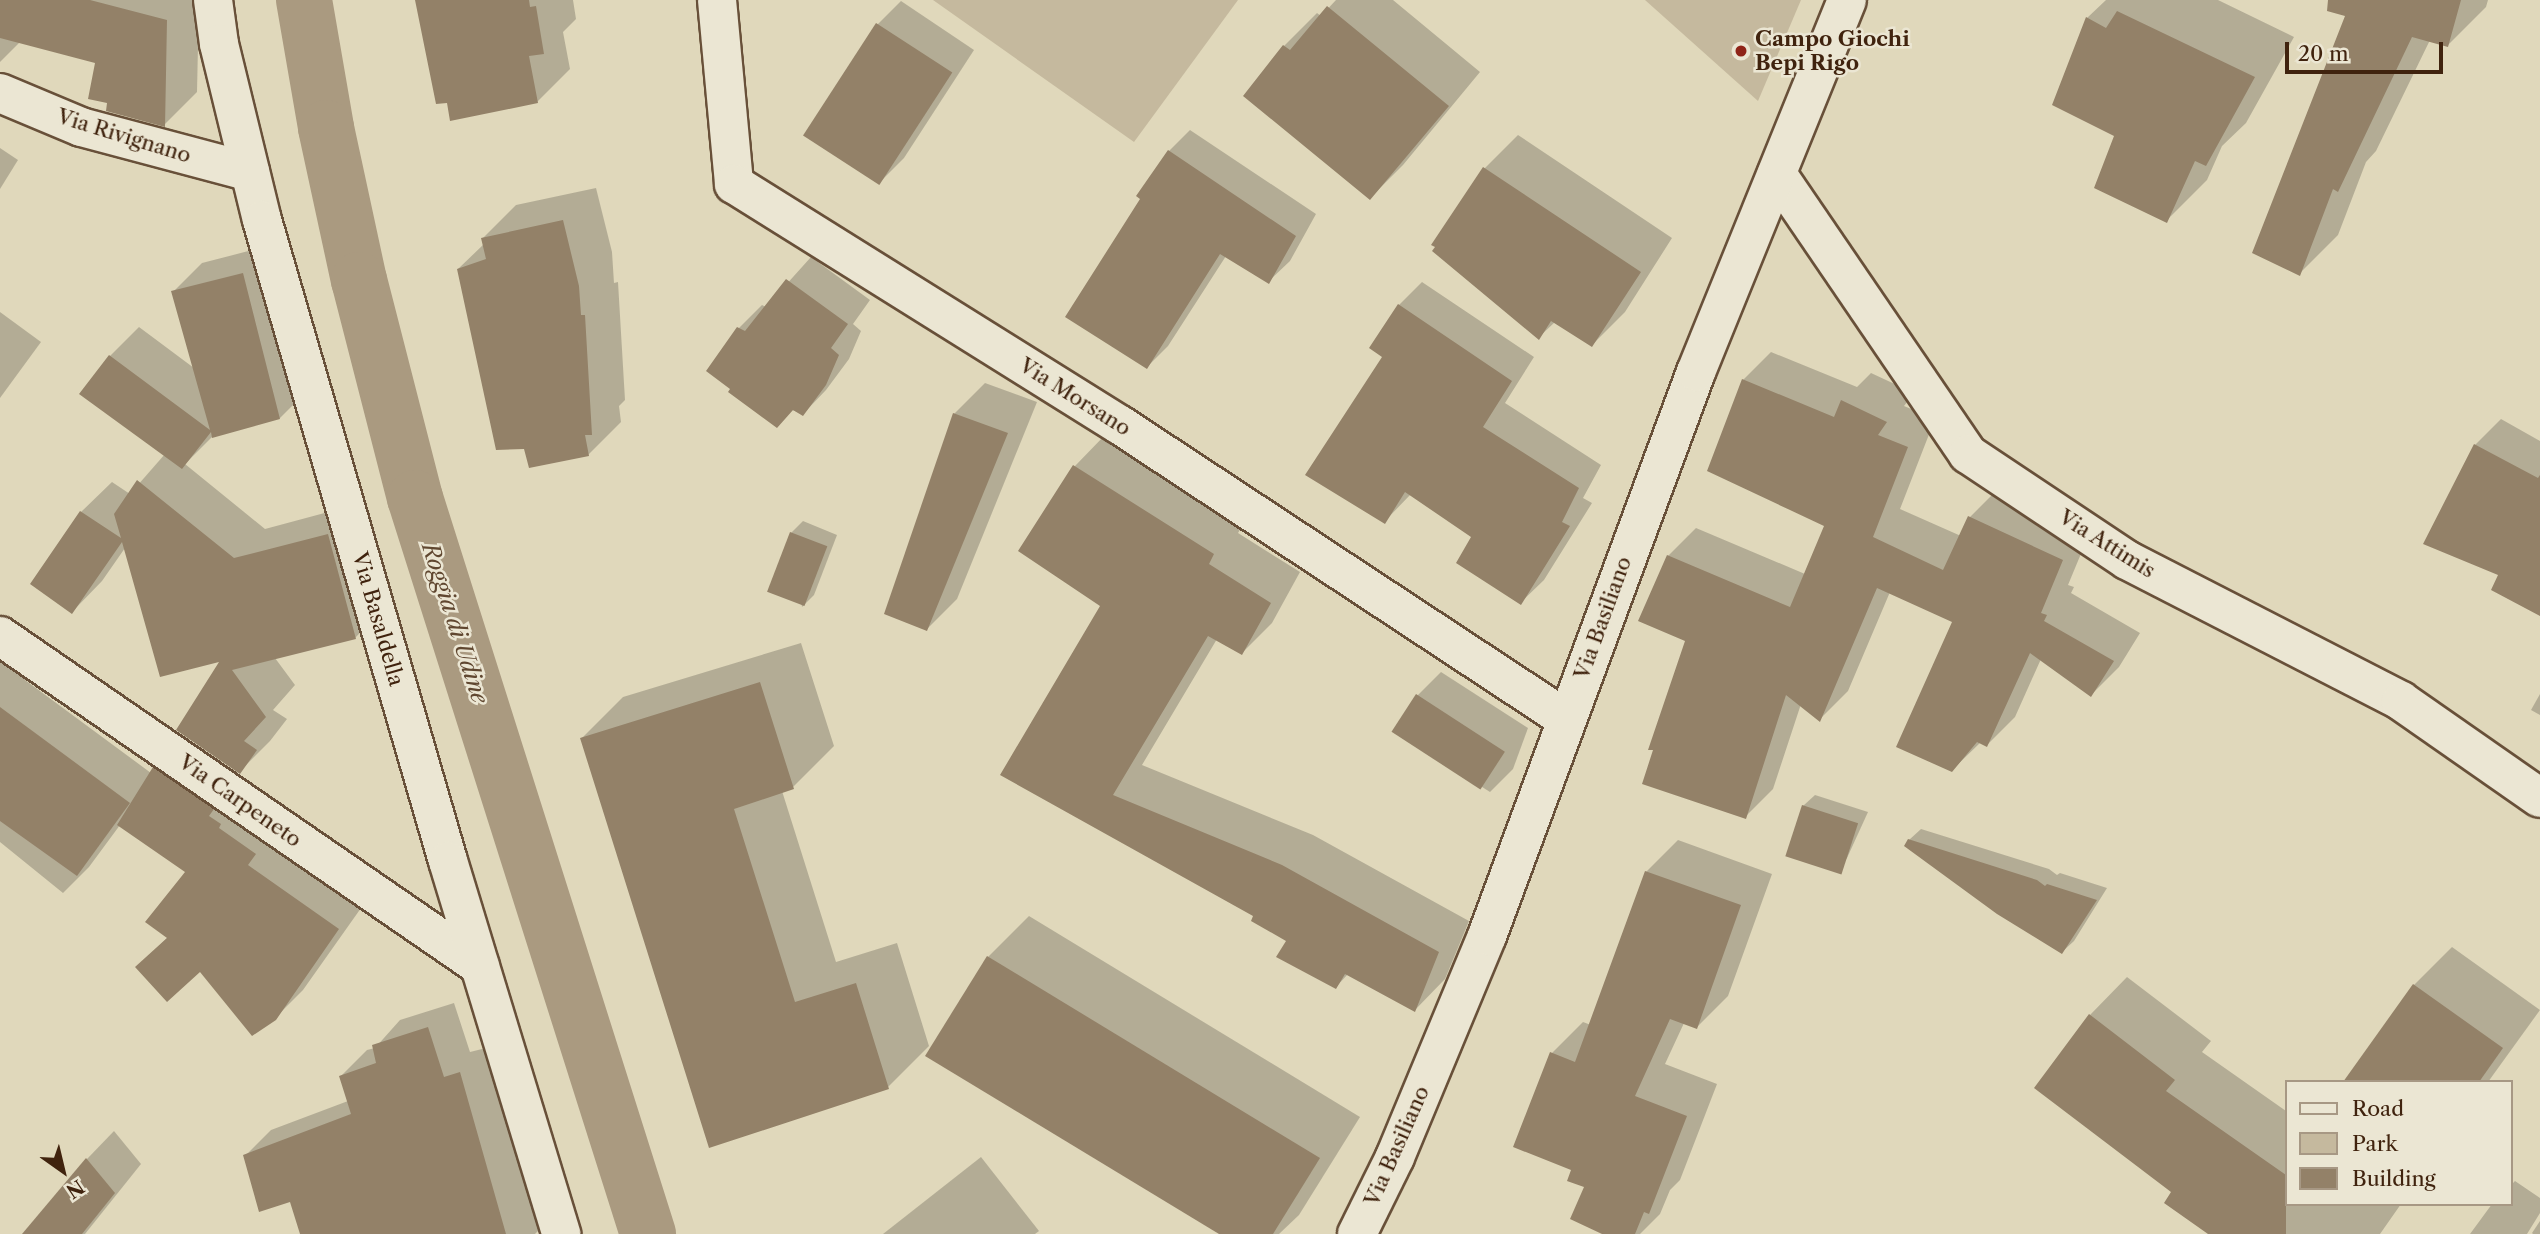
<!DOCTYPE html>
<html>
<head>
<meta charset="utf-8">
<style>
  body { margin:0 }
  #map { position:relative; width:2540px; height:1234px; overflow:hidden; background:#e0d8bb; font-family:"Libre Caslon Text",serif }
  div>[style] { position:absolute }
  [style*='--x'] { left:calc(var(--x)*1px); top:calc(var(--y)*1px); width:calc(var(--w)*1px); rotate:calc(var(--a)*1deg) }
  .green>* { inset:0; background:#c5b99e }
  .shadow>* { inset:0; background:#0003 }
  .canal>* { height:56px; margin:-28px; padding:0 28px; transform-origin:28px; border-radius:28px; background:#aa9a80 }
  .building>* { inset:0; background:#938168; transform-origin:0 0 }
  .roads { filter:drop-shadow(2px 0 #685039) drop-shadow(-2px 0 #685039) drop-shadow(0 2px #685039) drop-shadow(0 -2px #685039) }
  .street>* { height:38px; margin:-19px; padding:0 19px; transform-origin:19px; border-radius:19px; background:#ebe6d3 }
  .secondary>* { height:38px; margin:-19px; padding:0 19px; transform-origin:19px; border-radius:19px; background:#ebe6d3 }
  .dots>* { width:19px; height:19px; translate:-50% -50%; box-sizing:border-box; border:4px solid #ebe6d3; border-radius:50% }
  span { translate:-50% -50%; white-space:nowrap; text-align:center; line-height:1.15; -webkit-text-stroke:5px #ebe6d3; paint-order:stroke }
  .poi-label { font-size:21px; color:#40230e; font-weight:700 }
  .left { translate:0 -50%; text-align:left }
  .street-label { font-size:21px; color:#40230e }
  .water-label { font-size:23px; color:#604730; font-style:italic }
  .legend { position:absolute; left:2285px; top:1080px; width:228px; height:126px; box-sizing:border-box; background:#ebe6d3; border:2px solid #a79884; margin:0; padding:9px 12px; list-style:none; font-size:21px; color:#40230e }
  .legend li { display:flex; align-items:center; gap:14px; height:35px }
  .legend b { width:35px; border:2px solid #a79884 }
  .north { position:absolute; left:28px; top:1136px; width:70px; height:70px; -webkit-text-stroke:5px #ebe6d3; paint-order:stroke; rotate:146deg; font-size:19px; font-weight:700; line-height:28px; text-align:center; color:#40230e }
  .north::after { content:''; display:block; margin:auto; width:24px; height:32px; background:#40230e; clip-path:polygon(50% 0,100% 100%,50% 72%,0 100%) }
  .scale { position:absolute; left:2285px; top:42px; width:158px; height:32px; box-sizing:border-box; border:4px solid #40230e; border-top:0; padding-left:9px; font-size:21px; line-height:24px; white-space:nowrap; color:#40230e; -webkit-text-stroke:5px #ebe6d3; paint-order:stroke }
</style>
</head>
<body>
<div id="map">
  <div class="green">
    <div style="clip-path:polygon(933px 0,1238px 0,1134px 142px)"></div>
    <div style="clip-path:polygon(1645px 0,1801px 0,1758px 101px)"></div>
  </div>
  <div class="shadow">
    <div style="clip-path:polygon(0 0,38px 0,27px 35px,0 62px)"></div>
    <div style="clip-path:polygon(45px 0,199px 0,197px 92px,164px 125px)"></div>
    <div style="clip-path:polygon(418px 0,573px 0,576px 19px,563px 32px,570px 69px,537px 102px)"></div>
    <div style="clip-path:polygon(1336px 0,1393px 0,1480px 72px,1403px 165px,1370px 198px,1284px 46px,1317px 13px,1321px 16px)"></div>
    <div style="clip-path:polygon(2106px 0,2218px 0,2294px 37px,2246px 123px,2222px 146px,2207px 180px,2166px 221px,2116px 135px,2087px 18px)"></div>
    <div style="clip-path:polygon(2354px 0,2488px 0,2486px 7px,2448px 45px,2430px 40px,2376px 151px,2366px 162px,2338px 235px,2299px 274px)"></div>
    <div style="clip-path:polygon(901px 1px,974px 50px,904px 158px,881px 181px,807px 135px,878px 24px)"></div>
    <div style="clip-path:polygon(1190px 130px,1316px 214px,1290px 261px,1268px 282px,1226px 256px,1168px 346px,1147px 367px,1143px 199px,1169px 151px)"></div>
    <div style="clip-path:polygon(1518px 135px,1672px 238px,1625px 312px,1592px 345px,1555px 322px,1539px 337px,1433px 244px,1485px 168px)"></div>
    <div style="clip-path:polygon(0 148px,18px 160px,0 189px)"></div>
    <div style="clip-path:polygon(596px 188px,612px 252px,614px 283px,618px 282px,625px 400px,619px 406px,621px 422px,588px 455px,458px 269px,484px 244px,483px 238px,516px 205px)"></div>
    <div style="clip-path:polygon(272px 245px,309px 389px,280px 418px,213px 436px,185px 464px,265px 529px,358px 504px,385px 607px,355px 638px,275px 658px,295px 685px,273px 710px,287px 719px,270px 741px,239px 772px,223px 659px,125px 548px,102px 581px,72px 612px,81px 512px,112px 482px,130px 494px,165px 454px,82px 393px,110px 356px,139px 327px,194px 368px,173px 292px,202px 263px)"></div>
    <div style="clip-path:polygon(811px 257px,870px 300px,853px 324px,861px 331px,849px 359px,826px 390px,803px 414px,733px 388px,708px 371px,739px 328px,762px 305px,766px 307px)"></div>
    <div style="clip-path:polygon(1422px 282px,1534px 357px,1505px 403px,1601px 465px,1583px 498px,1592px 503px,1544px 580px,1520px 603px,1474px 536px,1411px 494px,1384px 522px,1384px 356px,1399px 305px)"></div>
    <div style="clip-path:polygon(0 312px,41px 342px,0 398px)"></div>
    <div style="clip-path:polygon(1771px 352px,1857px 387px,1871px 373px,1914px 393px,1904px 406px,1935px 419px,1900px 509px,1961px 536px,1970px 517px,1998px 489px,2090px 532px,2068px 585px,2074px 587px,2071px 593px,2140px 633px,2119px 667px,2091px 695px,2041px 659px,2015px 717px,1987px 745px,1981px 742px,1952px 770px,1954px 621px,1890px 592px,1848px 691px,1820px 719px,1801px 704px,1773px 789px,1745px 817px,1687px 640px,1668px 556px,1696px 528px,1805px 574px,1826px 525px,1743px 380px)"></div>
    <div style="clip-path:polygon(985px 383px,1037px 402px,957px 599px,927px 629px,954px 414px)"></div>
    <div style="clip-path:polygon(2501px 419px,2540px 441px,2540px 614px,2500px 574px,2475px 445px)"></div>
    <div style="clip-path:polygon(1105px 435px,1244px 523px,1238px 533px,1300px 572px,1272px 623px,1242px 653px,1217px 639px,1142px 765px,1313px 835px,1469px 921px,1445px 979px,1415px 1010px,1348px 974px,1336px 987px,1288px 940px,1255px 916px,1003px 774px,1103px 605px,1020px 550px,1075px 466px)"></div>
    <div style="clip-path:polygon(803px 521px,837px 535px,814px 595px,802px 607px,791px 533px)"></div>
    <div style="clip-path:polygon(801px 643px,834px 746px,793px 787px,782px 791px,836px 962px,897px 943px,929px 1046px,888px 1087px,711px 1146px,582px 738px,623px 697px)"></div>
    <div style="clip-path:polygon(0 648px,30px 670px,25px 680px,151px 773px,182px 741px,366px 901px,303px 990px,275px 1018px,201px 970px,137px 967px,168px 937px,188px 871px,120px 825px,89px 867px,63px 893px,0 842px)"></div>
    <div style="clip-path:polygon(1441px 672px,1528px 728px,1513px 769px,1490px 792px,1394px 731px,1418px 695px)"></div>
    <div style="clip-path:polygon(2540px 694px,2540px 715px,2531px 710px)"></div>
    <div style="clip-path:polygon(1815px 795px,1868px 812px,1847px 858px,1836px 870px,1803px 806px)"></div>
    <div style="clip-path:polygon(1921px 829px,2049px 869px,2057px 875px,2060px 873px,2107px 888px,2074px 941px,2062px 952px,1909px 840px)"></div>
    <div style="clip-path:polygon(1678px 840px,1772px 874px,1728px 996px,1697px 1027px,1684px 1023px,1665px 1064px,1717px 1084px,1680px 1180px,1670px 1190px,1660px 1214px,1640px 1234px,1606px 1234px,1587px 1186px,1573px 1169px,1552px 1053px,1583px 1022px,1591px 1025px,1646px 872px)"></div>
    <div style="clip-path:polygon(1029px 916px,1360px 1117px,1299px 1215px,1279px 1234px,1222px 1234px,988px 957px)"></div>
    <div style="clip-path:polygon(2452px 947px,2540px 1010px,2488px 1082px,2346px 1082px,2414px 985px)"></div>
    <div style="clip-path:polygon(2127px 977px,2211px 1041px,2202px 1052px,2286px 1111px,2286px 1204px,2401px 1204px,2380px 1234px,2211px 1234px,2173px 1192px,2090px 1015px)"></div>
    <div style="clip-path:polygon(454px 1003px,470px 1052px,486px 1048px,539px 1230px,535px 1234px,302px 1234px,292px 1200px,245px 1156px,271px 1130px,348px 1101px,341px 1076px,367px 1050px,375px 1048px,400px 1020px)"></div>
    <div style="clip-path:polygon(114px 1131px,141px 1164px,85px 1234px,25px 1234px,87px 1159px)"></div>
    <div style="clip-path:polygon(981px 1157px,1039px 1231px,1035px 1234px,883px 1234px)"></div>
    <div style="clip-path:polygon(2515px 1181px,2540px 1198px,2540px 1213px,2527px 1234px,2470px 1234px,2492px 1204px,2510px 1204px,2510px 1186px)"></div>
    <div style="clip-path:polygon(2540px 1221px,2540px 1234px,2533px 1234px,2532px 1233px)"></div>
  </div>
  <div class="canal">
    <div style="--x:304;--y:0;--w:130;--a:80.2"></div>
    <div style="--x:326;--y:128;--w:156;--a:77.8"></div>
    <div style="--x:359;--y:280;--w:225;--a:75.6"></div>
    <div style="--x:415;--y:498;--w:772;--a:72.43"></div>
  </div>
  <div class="building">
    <div style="clip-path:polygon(0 0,90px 0,167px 20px,165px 127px,106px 111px,107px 103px,88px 99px,95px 63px,0 38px)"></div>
    <div style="clip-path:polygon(415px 0,529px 0,530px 7px,536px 6px,544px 54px,529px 56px,538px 103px,450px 121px,447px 103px,436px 104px)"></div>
    <div style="clip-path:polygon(2328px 0,2461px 0,2448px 47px,2412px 37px,2338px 192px,2333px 189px,2300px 276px,2252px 253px,2345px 16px,2327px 11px)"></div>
    <div style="clip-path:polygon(1327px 6px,1449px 106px,1370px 200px,1243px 96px,1283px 45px,1290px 50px)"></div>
    <div style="clip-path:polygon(2117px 11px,2255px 77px,2206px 166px,2195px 161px,2167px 223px,2094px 188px,2114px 136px,2052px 105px,2086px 17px,2106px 28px)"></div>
    <div style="left:876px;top:23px;width:91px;height:134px;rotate:33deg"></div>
    <div style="clip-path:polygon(1168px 150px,1296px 236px,1269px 284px,1220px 254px,1147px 369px,1065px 317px,1140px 199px,1136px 196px)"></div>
    <div style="clip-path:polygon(1483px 167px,1641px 272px,1592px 347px,1551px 321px,1539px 340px,1432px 251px,1435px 247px,1431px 245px)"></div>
    <div style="clip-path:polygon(563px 220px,579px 286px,581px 315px,585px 315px,592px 435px,585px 435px,589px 456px,529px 468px,524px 449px,496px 450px,457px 269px,486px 259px,481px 238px)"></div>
    <div style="clip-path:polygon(243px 273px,280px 419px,212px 438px,211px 432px,182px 469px,79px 394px,109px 355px,210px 430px,171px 291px)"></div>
    <div style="clip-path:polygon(786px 279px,848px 324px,831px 348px,839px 355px,826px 385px,803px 416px,793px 410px,777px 428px,728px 392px,730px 389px,706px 371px,737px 327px,745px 331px)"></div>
    <div style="clip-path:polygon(1398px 304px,1512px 381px,1483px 427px,1579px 488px,1562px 522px,1570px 526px,1521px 605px,1456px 563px,1471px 537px,1405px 492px,1385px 524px,1305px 475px,1382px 357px,1369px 348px)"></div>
    <div style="clip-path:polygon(1742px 379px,1834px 417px,1841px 400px,1887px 422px,1878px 435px,1908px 447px,1873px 537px,1943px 570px,1968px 516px,2063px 560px,2041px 613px,2047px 615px,2044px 621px,2114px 661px,2091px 697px,2030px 653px,1987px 747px,1977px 742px,1952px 772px,1896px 747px,1952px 622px,1877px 588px,1820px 722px,1786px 695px,1746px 819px,1642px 784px,1653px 750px,1648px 750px,1685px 641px,1638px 621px,1667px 555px,1790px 607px,1824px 526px,1707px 471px)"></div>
    <div style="clip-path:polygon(953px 413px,1008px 433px,927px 631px,884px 614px)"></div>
    <div style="clip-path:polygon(2474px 444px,2538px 478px,2540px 475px,2540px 616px,2491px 590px,2498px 575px,2423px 544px)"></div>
    <div style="clip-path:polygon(1073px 465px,1214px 554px,1209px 564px,1271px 603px,1242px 655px,1208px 636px,1113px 795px,1282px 865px,1439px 952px,1415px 1012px,1345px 974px,1336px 989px,1276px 957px,1286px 941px,1251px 921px,1253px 916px,1000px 775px,1100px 606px,1018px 551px)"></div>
    <div style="clip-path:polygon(137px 480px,234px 558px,328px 534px,356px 639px,232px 670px,266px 717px,244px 741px,257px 750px,240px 774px,176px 730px,219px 662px,160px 677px,122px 542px,72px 614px,30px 584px,80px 511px,121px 538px,114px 514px)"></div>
    <div style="left:790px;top:532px;width:40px;height:64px;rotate:21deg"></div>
    <div style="clip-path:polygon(760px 682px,794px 789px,734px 809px,795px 1002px,856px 983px,889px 1089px,709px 1148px,580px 738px)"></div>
    <div style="left:1416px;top:694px;width:106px;height:45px;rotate:33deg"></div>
    <div style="clip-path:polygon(0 707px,130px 803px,77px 876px,0 821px)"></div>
    <div style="clip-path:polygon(153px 767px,214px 809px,209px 816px,221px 824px,219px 828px,256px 854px,248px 865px,339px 929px,276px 1020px,252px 1036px,200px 972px,167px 1002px,135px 967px,167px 938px,145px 922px,185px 872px,117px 825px)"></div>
    <div style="left:1802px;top:805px;width:59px;height:54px;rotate:18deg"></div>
    <div style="clip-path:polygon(1908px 839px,2037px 880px,2045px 886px,2047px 884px,2097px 900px,2062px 954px,1997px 914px,1904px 846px)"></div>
    <div style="clip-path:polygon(1645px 871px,1741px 905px,1697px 1029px,1670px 1019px,1635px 1096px,1687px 1116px,1649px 1214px,1644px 1212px,1635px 1234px,1602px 1234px,1570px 1219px,1584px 1187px,1567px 1181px,1571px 1170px,1513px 1147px,1550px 1052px,1575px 1062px)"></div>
    <div style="clip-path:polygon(987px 956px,1320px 1158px,1273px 1234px,1219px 1234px,925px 1056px)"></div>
    <div style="clip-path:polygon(2413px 984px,2503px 1048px,2479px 1082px,2343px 1082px)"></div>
    <div style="clip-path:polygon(2089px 1014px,2175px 1080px,2166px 1091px,2286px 1175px,2286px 1234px,2208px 1234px,2164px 1203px,2171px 1192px,2034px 1088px)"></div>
    <div style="clip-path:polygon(428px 1027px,444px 1077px,460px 1072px,506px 1234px,300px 1234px,290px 1202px,259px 1212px,243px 1155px,351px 1114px,339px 1076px,376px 1063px,372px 1045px)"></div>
    <div style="clip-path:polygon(86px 1158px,115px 1193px,82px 1234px,22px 1234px)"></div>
  </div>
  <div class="roads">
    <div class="street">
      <div style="--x:717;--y:0;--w:185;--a:84.7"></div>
      <div style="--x:734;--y:184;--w:455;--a:32"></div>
      <div style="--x:1120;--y:425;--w:534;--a:33.39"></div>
      <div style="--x:0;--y:93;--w:88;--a:22.8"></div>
      <div style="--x:81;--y:127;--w:175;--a:14.9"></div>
      <div style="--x:1777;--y:174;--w:339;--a:55.7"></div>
      <div style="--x:1968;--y:454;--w:191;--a:33.7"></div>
      <div style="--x:2127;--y:560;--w:308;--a:27.2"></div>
      <div style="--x:2401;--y:701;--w:169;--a:34.9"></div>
      <div style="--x:0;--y:636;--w:582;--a:34.51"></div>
    </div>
    <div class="secondary">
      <div style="--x:213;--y:0;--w:44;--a:82.2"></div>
      <div style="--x:219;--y:44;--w:181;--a:76.3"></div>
      <div style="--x:262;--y:220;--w:667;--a:73.82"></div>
      <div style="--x:448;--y:861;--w:390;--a:73.1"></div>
      <div style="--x:1357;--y:1234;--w:86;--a:-63.7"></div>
      <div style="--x:1395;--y:1157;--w:239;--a:-67.4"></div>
      <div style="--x:1487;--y:936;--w:601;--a:-69.67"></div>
      <div style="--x:1696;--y:372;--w:401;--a:-67.9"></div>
    </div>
  </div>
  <div class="dots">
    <div style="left:1741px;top:51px;background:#8f2418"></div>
  </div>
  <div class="poi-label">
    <span class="left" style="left:1755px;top:51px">Campo Giochi<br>Bepi Rigo</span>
  </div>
  <div class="street-label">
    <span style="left:124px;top:136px;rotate:17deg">Via Rivignano</span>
    <span style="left:1075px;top:397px;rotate:32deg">Via Morsano</span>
    <span style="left:2107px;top:544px;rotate:32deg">Via Attimis</span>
    <span style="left:1603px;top:618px;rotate:-70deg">Via Basiliano</span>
    <span style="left:378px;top:619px;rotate:74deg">Via Basaldella</span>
    <span style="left:240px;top:801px;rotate:35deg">Via Carpeneto</span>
    <span style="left:1397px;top:1146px;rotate:-66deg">Via Basiliano</span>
  </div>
  <div class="water-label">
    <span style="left:455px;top:623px;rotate:72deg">Roggia di Udine</span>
  </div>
  <ul class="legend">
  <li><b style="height:9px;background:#ebe6d3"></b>Road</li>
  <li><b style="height:19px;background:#c5b99e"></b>Park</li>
  <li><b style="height:19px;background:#938168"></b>Building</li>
  </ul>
  <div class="north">N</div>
  <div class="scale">20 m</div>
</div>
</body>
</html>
